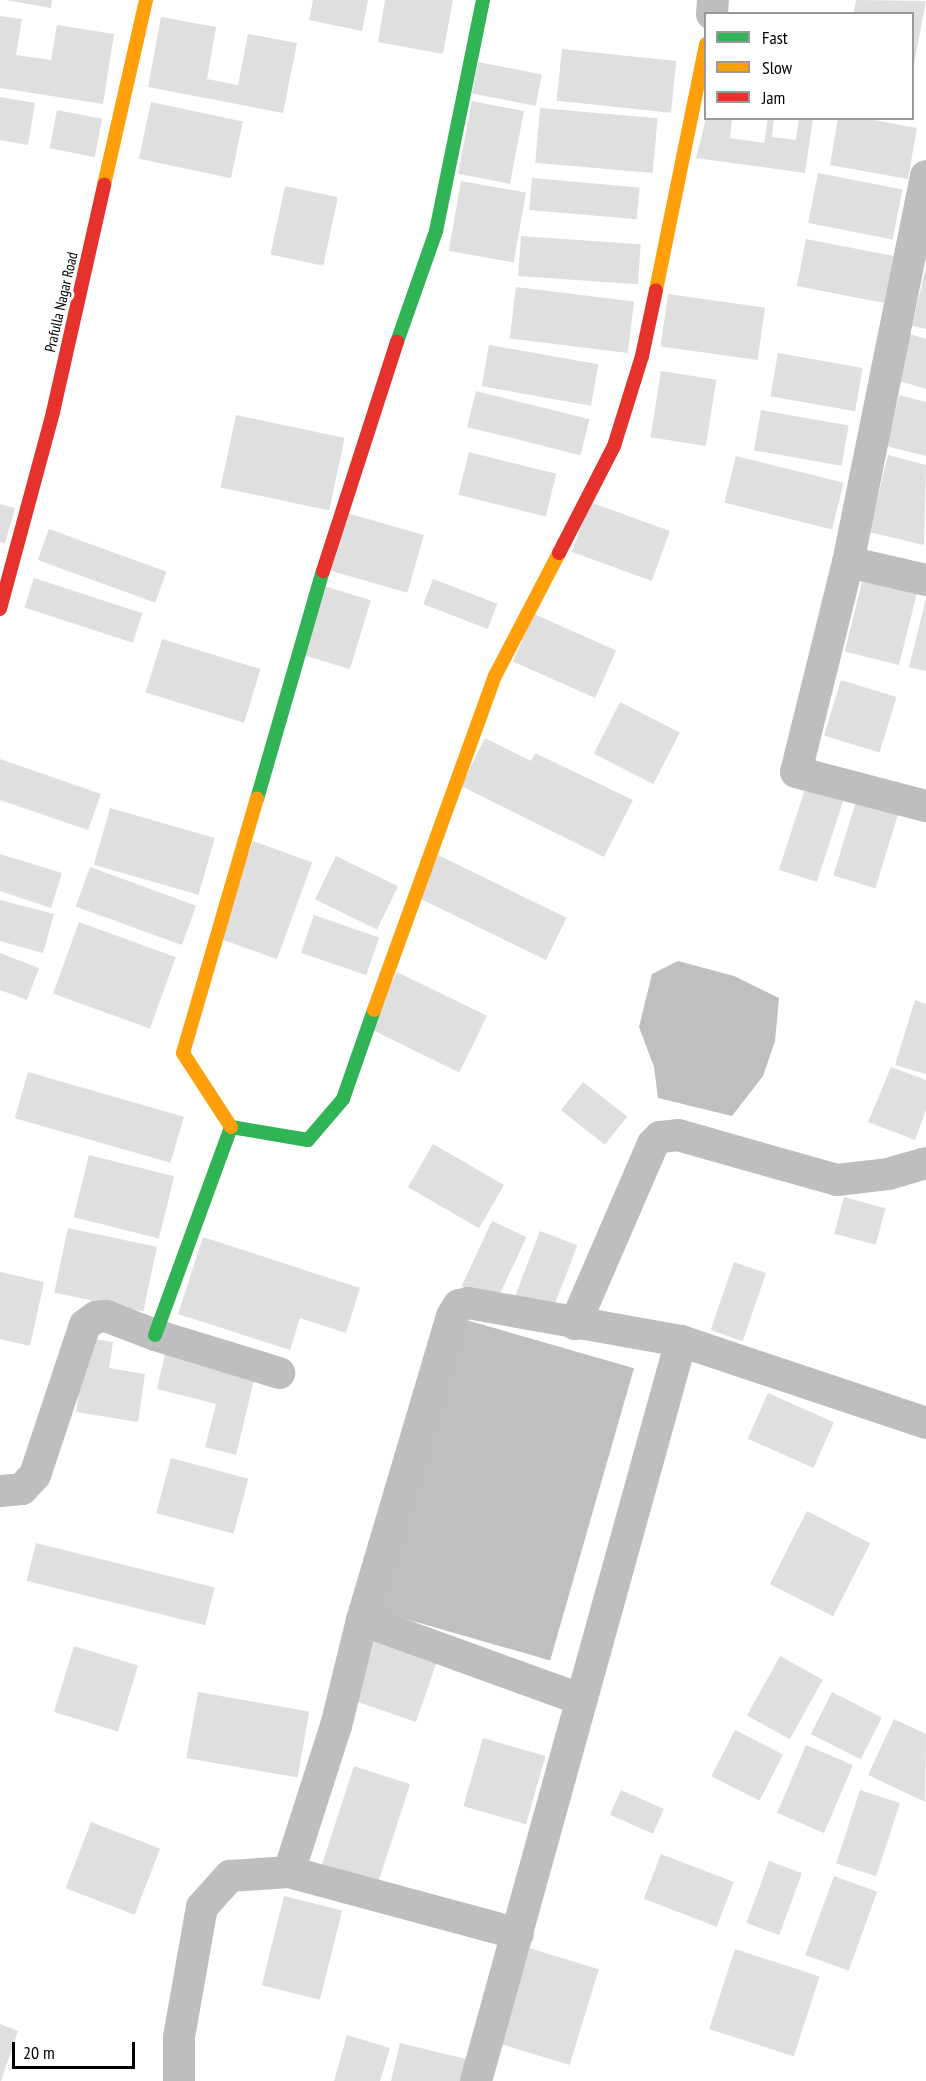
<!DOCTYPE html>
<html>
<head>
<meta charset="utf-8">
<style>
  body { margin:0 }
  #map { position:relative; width:926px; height:2081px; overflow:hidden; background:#fff; font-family:"PT Sans Narrow",sans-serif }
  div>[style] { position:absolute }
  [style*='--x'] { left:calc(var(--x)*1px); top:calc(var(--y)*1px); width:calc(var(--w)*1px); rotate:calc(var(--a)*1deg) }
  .water>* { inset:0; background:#bfbfbf; transform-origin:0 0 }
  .building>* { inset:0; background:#dfdfdf; transform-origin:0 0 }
  .street>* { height:32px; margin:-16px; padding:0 16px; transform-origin:16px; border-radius:16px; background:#bebebe }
  .fast>* { height:14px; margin:-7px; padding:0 7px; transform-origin:7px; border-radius:7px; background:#30b455 }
  .slow>* { height:14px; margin:-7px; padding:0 7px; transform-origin:7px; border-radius:7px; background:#ff9f0a }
  .jam>* { height:14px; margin:-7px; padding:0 7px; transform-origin:7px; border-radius:7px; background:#e5322d }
  span { translate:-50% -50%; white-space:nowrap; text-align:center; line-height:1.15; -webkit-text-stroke:6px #fff; paint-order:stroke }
  .street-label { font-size:15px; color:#000 }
  .legend { position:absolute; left:704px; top:12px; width:210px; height:108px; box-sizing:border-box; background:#fff; border:2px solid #999; margin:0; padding:8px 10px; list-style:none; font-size:18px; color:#000 }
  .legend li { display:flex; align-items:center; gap:12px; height:30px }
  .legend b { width:30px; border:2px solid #999 }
  .scale { position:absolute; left:12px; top:2042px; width:123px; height:27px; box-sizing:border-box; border:3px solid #000; border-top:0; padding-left:8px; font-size:18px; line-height:21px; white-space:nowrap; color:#000; -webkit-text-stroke:4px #fff; paint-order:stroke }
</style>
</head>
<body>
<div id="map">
  <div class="water">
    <div style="clip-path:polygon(678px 961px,734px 976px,779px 998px,775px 1041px,763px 1076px,732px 1116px,658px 1098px,654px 1067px,639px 1027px,652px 974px)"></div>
    <div style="left:459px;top:1318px;width:182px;height:304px;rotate:16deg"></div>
  </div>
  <div class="building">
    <div style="clip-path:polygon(6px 0,52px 0,51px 8px)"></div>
    <div style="clip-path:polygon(313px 0,368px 0,362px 31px,309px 20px)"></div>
    <div style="clip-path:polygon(385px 0,453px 0,443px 54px,378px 42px)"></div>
    <div style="clip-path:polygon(856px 0,926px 1px,914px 64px,912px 14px,853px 14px)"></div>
    <div style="clip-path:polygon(0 16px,22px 19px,16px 55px,51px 60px,57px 25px,114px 34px,103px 104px,0 88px)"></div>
    <div style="clip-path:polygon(161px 17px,216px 27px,207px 79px,238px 85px,248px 34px,297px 43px,283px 113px,148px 87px)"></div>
    <div style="left:562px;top:49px;width:115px;height:52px;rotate:6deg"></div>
    <div style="left:478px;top:62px;width:65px;height:32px;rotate:11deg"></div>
    <div style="clip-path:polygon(0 97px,35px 103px,28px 145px,0 140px)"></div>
    <div style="left:472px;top:101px;width:53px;height:74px;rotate:11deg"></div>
    <div style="left:151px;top:102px;width:94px;height:58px;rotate:12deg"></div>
    <div style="left:540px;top:108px;width:118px;height:55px;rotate:5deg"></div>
    <div style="left:57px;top:110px;width:46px;height:39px;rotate:11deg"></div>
    <div style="clip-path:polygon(706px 118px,732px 118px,730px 138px,764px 143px,768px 118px,774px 118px,772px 137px,796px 140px,799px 118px,813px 118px,805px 173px,696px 158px)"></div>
    <div style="clip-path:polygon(838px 118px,863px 118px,917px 128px,908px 179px,830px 165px)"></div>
    <div style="left:818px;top:173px;width:86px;height:51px;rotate:11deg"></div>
    <div style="left:532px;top:178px;width:108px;height:32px;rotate:5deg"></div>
    <div style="left:461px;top:181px;width:66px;height:71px;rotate:10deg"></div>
    <div style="left:285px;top:186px;width:54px;height:70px;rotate:12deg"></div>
    <div style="left:521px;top:236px;width:120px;height:40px;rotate:4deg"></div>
    <div style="left:806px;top:239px;width:89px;height:48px;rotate:11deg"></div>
    <div style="clip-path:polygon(926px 266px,926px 329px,912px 326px)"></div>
    <div style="left:516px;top:287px;width:119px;height:52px;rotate:7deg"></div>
    <div style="left:668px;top:294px;width:98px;height:53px;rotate:8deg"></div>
    <div style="clip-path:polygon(910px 334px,926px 339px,926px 389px,896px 380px)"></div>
    <div style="left:489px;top:345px;width:111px;height:42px;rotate:10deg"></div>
    <div style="left:778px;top:353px;width:86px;height:44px;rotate:10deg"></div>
    <div style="left:661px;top:371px;width:56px;height:67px;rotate:9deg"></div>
    <div style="left:476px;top:391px;width:117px;height:37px;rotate:14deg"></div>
    <div style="clip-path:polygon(899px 395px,926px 402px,926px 456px,886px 446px)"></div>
    <div style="left:761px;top:410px;width:89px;height:41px;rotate:10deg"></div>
    <div style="left:236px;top:415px;width:111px;height:74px;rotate:12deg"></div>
    <div style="left:469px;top:452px;width:90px;height:44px;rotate:14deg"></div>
    <div style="clip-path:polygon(888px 455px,926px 465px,924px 545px,869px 532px)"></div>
    <div style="left:736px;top:456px;width:111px;height:48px;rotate:14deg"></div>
    <div style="left:590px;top:502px;width:85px;height:53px;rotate:20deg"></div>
    <div style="clip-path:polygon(0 504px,15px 508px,5px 543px,0 542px)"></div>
    <div style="left:347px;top:513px;width:80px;height:60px;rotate:16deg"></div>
    <div style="left:49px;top:529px;width:125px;height:33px;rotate:20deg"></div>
    <div style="left:865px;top:570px;width:56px;height:84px;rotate:14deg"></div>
    <div style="left:34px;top:578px;width:114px;height:31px;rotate:18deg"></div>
    <div style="left:433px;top:579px;width:69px;height:27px;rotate:21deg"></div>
    <div style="left:324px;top:586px;width:49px;height:72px;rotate:17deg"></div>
    <div style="clip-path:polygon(926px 598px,926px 671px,909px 667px)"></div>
    <div style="left:534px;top:614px;width:90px;height:52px;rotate:24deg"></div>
    <div style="left:162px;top:639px;width:103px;height:56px;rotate:17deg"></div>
    <div style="left:841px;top:680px;width:58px;height:58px;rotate:17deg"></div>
    <div style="left:620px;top:702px;width:67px;height:58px;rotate:27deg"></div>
    <div style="clip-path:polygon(485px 738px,531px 761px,535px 753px,633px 800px,604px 857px,461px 786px)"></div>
    <div style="clip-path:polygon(0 759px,101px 794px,88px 830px,0 800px)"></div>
    <div style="left:806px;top:786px;width:40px;height:88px;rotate:18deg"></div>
    <div style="left:857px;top:798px;width:44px;height:81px;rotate:17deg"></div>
    <div style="left:110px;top:808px;width:109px;height:59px;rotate:16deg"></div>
    <div style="left:253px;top:841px;width:63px;height:103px;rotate:20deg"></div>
    <div style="clip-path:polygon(0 854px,62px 873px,51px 908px,0 891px)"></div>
    <div style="left:438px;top:855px;width:143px;height:47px;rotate:26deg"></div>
    <div style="left:336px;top:856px;width:69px;height:48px;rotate:26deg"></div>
    <div style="left:90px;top:867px;width:113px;height:42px;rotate:20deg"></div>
    <div style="clip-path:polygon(0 900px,54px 914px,43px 953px,0 941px)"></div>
    <div style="left:314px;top:915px;width:69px;height:40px;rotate:19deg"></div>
    <div style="left:79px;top:922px;width:103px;height:76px;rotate:20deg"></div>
    <div style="clip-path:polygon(0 953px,39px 968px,27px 1000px,0 990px)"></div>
    <div style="left:397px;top:972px;width:100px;height:63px;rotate:26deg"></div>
    <div style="clip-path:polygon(915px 1000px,926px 1004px,926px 1074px,895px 1065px)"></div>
    <div style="clip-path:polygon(891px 1067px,926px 1080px,926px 1110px,915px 1140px,868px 1122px)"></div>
    <div style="left:28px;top:1072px;width:162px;height:48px;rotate:16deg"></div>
    <div style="left:583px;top:1082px;width:56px;height:36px;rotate:38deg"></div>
    <div style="left:433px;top:1144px;width:82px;height:50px;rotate:30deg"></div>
    <div style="left:89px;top:1155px;width:88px;height:64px;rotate:14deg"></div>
    <div style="left:844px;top:1197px;width:43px;height:38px;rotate:15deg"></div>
    <div style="left:492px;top:1221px;width:38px;height:72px;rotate:25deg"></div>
    <div style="left:68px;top:1228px;width:91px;height:66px;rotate:12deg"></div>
    <div style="left:540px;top:1231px;width:40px;height:77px;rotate:21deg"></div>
    <div style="clip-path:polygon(203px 1237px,360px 1288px,346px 1333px,300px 1318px,290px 1350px,178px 1314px)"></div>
    <div style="left:734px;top:1262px;width:34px;height:72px;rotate:19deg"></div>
    <div style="clip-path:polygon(0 1272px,44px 1282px,30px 1346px,0 1339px)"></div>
    <div style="clip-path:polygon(87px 1338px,113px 1342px,109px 1368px,145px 1374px,138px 1422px,76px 1412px)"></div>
    <div style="clip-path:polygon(165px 1354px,255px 1376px,236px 1455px,205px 1447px,216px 1404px,157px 1389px)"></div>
    <div style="left:768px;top:1393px;width:72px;height:50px;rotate:24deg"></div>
    <div style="left:171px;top:1458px;width:80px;height:57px;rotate:15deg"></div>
    <div style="left:807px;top:1511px;width:71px;height:82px;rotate:27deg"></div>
    <div style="left:36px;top:1543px;width:184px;height:39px;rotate:14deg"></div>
    <div style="left:372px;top:1638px;width:69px;height:65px;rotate:19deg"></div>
    <div style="left:74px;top:1646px;width:67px;height:69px;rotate:17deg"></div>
    <div style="left:780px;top:1656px;width:49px;height:68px;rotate:29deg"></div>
    <div style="left:198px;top:1692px;width:113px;height:67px;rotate:10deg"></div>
    <div style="left:832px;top:1692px;width:56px;height:47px;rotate:27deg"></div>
    <div style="clip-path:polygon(894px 1719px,926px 1734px,925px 1802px,868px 1775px)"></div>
    <div style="left:735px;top:1730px;width:54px;height:52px;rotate:27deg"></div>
    <div style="left:483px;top:1738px;width:65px;height:71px;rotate:16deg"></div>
    <div style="left:806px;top:1745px;width:51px;height:74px;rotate:23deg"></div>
    <div style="left:354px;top:1766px;width:59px;height:106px;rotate:18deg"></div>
    <div style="left:621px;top:1790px;width:47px;height:27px;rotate:24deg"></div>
    <div style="left:860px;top:1790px;width:42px;height:77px;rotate:18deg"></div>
    <div style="left:91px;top:1822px;width:74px;height:71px;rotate:21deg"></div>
    <div style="left:661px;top:1854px;width:78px;height:48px;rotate:21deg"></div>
    <div style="left:769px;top:1861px;width:35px;height:66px;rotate:20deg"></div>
    <div style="left:834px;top:1876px;width:46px;height:84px;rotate:20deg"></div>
    <div style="left:284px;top:1896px;width:60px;height:92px;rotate:14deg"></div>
    <div style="left:529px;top:1948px;width:73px;height:100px;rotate:17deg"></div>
    <div style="left:735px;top:1949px;width:89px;height:84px;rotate:18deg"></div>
    <div style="clip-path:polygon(0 2024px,18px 2031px,1px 2081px,0 2081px)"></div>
    <div style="clip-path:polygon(347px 2035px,390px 2048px,380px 2081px,334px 2081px)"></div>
    <div style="clip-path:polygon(400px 2043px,470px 2060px,465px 2081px,391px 2081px)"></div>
  </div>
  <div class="street">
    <div style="--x:712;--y:14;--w:14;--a:-86"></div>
    <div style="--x:926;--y:176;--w:394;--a:101.4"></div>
    <div style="--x:848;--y:562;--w:216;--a:103.9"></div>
    <div style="--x:796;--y:772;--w:134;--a:14.7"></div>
    <div style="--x:848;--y:562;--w:80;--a:13"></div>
    <div style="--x:575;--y:1324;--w:196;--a:-66.6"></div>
    <div style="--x:653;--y:1144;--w:10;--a:-45"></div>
    <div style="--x:660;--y:1137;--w:18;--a:-6"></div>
    <div style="--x:678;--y:1135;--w:165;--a:15.8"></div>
    <div style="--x:837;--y:1180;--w:51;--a:-6.7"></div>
    <div style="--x:888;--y:1174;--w:40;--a:-16"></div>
    <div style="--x:0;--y:1491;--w:22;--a:-5"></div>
    <div style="--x:22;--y:1489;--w:19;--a:-47"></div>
    <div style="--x:35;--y:1475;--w:158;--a:-71.6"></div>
    <div style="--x:85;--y:1325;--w:14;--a:-36"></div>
    <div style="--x:96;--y:1317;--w:10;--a:-6"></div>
    <div style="--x:106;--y:1316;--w:53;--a:21.2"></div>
    <div style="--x:155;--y:1335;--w:130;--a:17"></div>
    <div style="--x:580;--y:1699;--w:232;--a:-160.1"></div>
    <div style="--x:362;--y:1620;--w:317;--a:-73.5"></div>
    <div style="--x:452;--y:1316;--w:13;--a:-58"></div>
    <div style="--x:459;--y:1305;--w:9;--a:-13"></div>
    <div style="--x:468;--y:1303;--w:216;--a:10.1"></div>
    <div style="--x:681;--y:1341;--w:258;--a:18.5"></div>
    <div style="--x:289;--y:1872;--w:153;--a:-72.2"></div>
    <div style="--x:336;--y:1726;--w:109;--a:-76.2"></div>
    <div style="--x:179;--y:2081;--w:44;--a:-90"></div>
    <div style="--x:179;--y:2037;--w:132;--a:-80"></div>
    <div style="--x:202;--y:1907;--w:42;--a:-47.9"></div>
    <div style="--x:230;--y:1876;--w:59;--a:-3.9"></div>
    <div style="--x:289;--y:1872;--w:237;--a:15.1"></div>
    <div style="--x:476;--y:2081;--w:768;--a:-74.52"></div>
  </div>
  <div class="fast">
    <div style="--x:397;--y:342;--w:118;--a:-70.6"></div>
    <div style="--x:436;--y:231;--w:236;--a:-78.5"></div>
    <div style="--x:257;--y:799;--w:237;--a:-73.9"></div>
    <div style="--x:155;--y:1335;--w:221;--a:-69.9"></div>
    <div style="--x:231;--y:1127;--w:78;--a:9.6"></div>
    <div style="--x:308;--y:1140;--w:54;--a:-49.5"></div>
    <div style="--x:343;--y:1099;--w:94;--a:-70.8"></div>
  </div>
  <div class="slow">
    <div style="--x:104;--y:185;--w:190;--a:-77.2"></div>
    <div style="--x:656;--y:290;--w:251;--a:-78.5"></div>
    <div style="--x:374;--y:1010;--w:355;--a:-70.1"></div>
    <div style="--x:495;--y:676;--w:139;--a:-62.5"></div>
    <div style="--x:231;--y:1127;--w:88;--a:-123"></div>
    <div style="--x:183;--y:1053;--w:265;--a:-73.8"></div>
  </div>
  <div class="jam">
    <div style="--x:559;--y:553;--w:120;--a:-62.8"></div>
    <div style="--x:614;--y:446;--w:94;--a:-72.7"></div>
    <div style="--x:642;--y:356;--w:67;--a:-78"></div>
    <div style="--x:323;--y:571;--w:241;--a:-72.1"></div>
    <div style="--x:0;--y:609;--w:204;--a:-74.9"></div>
    <div style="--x:53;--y:412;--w:233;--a:-77.3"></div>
  </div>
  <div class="street-label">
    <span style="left:61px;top:302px;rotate:-77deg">Prafulla Nagar Road</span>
  </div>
  <ul class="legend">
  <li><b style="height:8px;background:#30b455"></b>Fast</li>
  <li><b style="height:8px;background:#ff9f0a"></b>Slow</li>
  <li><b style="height:8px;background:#e5322d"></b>Jam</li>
  </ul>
  <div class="scale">20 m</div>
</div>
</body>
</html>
